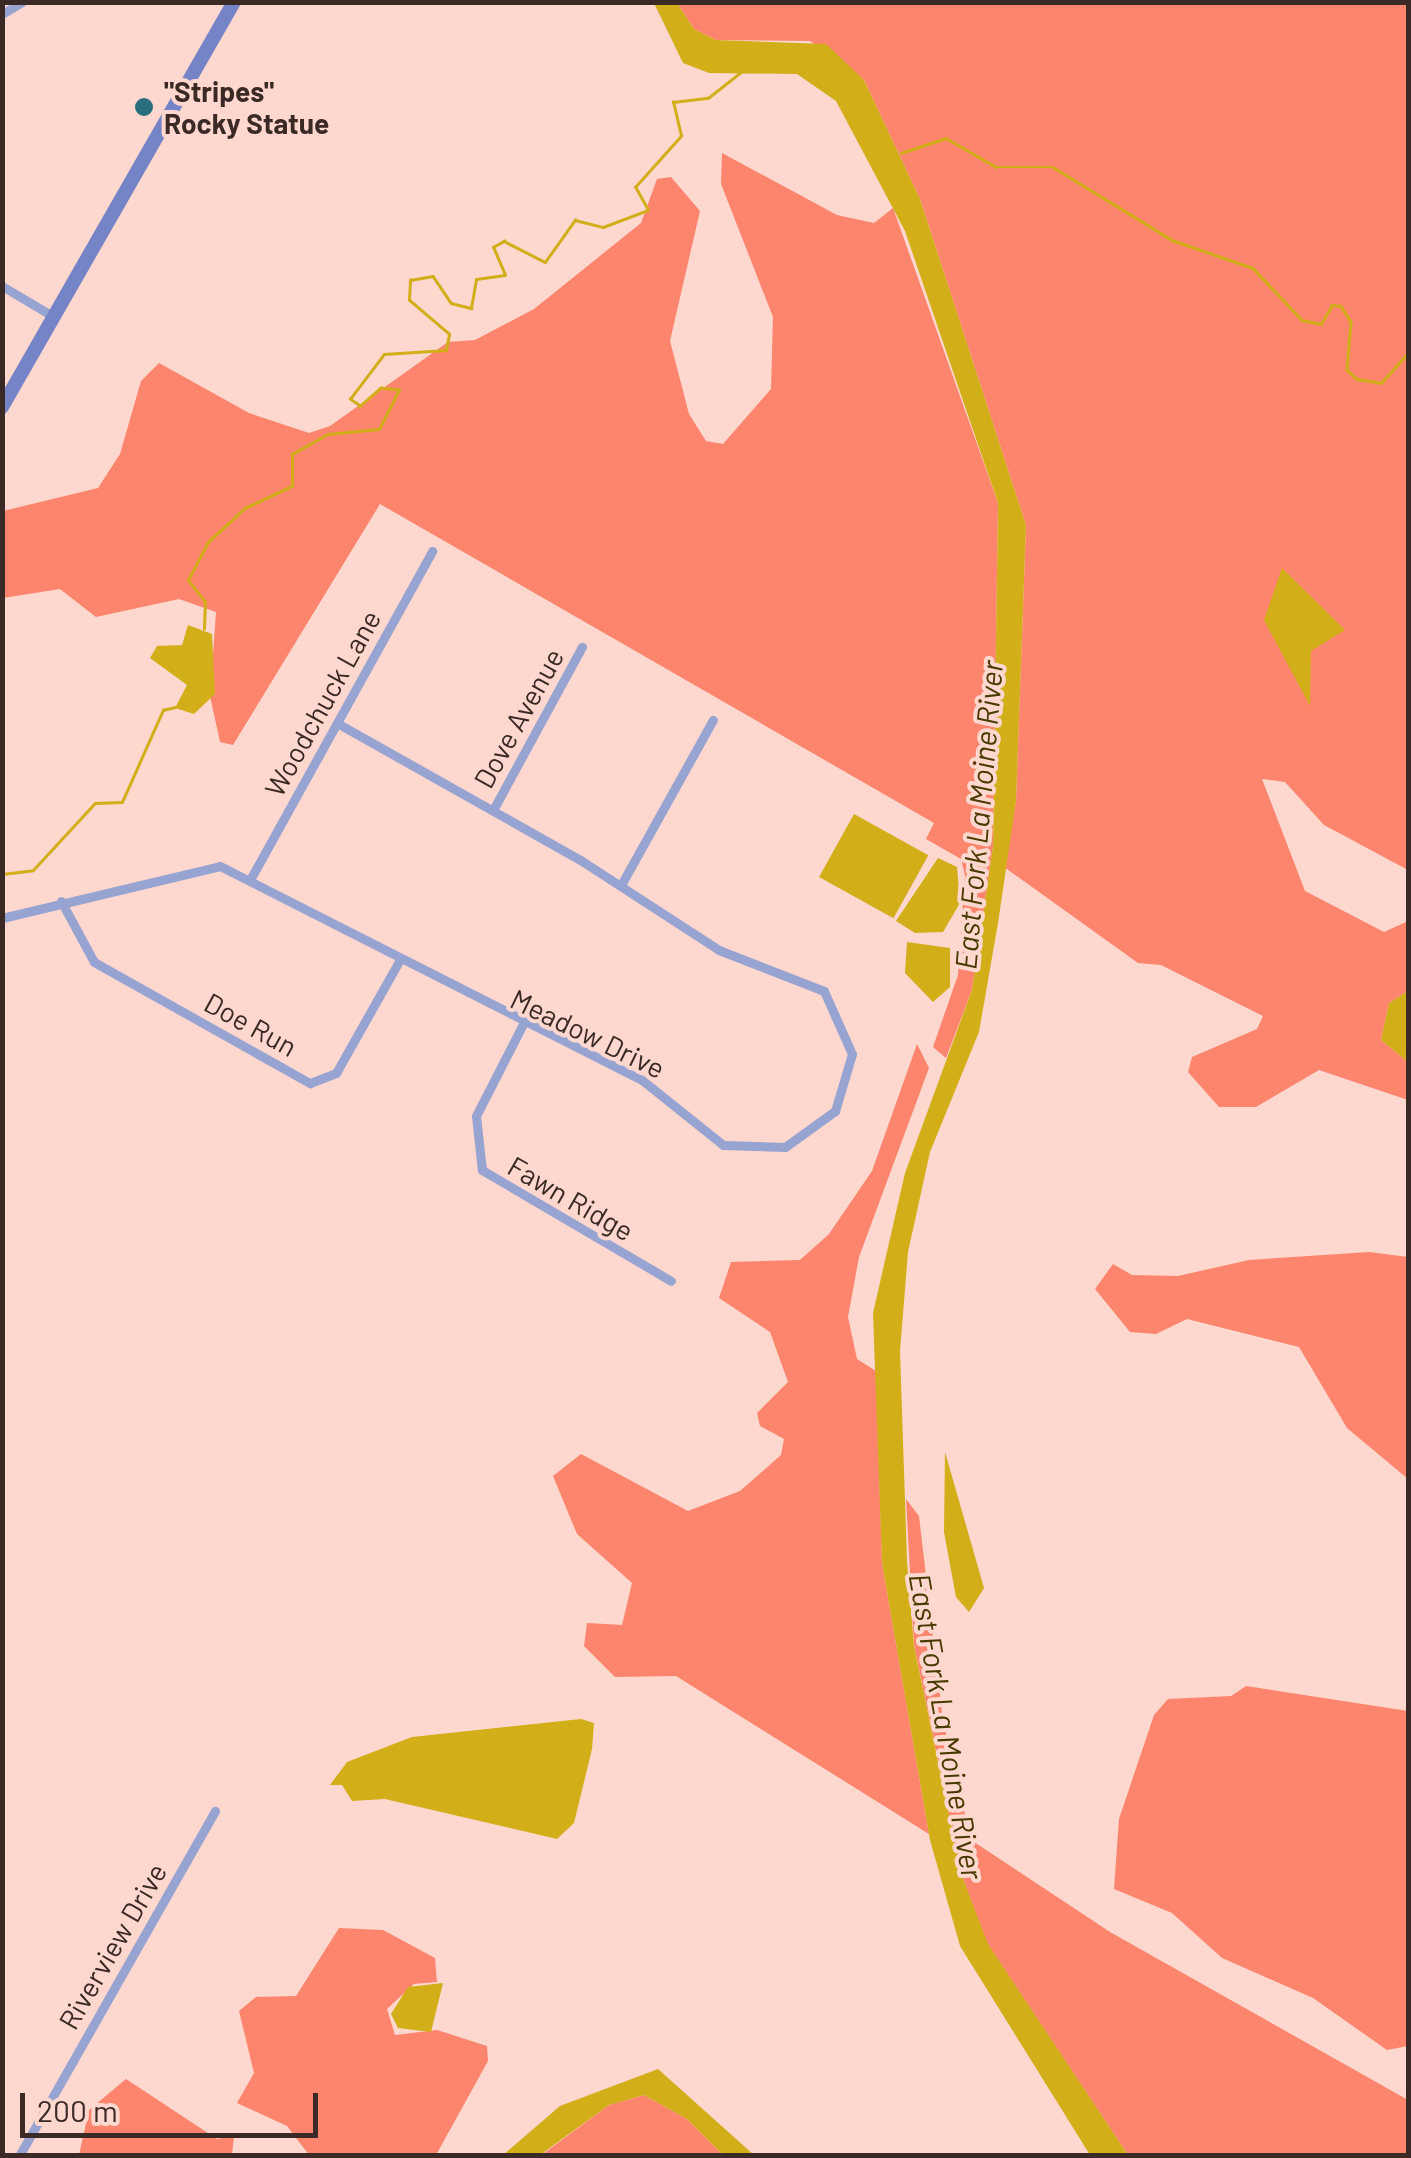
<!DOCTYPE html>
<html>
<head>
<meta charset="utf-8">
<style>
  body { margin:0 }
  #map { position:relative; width:1411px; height:2158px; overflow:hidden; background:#fed7ce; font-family:Barlow,sans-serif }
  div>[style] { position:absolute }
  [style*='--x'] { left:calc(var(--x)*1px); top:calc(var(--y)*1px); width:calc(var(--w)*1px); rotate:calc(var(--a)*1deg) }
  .forest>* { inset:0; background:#fd856d }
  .water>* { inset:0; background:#d2ae19; transform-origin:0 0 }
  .stream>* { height:2.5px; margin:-1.25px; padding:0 1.25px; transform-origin:1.25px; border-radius:1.25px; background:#d2ae19 }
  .street>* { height:9px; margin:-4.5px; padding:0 4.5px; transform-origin:4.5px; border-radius:4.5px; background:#97a3d1 }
  .secondary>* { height:14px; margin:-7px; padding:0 7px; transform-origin:7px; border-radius:7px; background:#7484c7 }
  .dots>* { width:28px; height:28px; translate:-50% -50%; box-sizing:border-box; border:5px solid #fed7ce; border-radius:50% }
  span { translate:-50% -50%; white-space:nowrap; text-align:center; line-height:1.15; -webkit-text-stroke:8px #fed7ce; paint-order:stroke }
  .poi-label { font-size:28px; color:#3b2925; font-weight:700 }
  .left { translate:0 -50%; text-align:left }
  .street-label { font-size:28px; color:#3b2925 }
  .water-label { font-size:30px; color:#493a00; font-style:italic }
  .frame { position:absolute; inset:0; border:5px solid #3b2925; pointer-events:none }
  .scale { position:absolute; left:20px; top:2093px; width:298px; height:45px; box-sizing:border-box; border:5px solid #3b2925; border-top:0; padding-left:12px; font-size:30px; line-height:35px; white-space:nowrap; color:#3b2925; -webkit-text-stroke:8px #fed7ce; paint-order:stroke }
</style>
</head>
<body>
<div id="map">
  <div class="forest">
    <div style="clip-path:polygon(677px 3px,1408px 3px,1408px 870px,1324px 825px,1285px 782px,1262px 779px,1305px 891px,1384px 932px,1408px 921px,1408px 991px,1389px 1003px,1381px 1040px,1408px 1062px,1408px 1100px,1319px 1070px,1256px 1107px,1219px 1107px,1188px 1072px,1192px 1057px,1257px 1029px,1263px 1016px,1161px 965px,1138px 963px,1004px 867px,1016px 801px,1026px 525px,920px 199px,864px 80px,810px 41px,716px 40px,694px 29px)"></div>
    <div style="clip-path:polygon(722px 153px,837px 215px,874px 223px,893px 208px,998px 503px,993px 846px,972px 990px,946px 1058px,933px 1047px,958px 975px,965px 875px,961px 859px,926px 839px,934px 823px,380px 504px,233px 745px,220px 742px,210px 696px,216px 612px,179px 599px,96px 617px,60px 589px,3px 598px,3px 511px,98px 488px,120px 454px,141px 381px,159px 363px,249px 413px,309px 433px,330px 426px,448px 342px,475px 340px,534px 309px,641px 223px,657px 179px,671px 177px,700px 211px,670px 341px,689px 414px,706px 441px,723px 444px,771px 389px,773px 317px,721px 184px)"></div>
    <div style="clip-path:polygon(917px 1044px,929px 1068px,859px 1257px,848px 1317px,857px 1359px,876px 1371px,882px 1563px,929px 1834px,676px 1676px,615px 1677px,584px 1646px,587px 1623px,622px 1625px,632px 1583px,577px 1534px,553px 1476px,581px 1454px,688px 1511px,740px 1491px,781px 1455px,784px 1439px,760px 1426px,757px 1413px,788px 1382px,770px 1332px,719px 1298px,731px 1262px,800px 1260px,829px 1234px,872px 1171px)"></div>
    <div style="clip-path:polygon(1369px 1252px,1408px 1257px,1408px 1479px,1347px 1428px,1299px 1347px,1187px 1319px,1156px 1334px,1130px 1332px,1095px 1289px,1113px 1264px,1132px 1275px,1178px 1276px,1249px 1260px)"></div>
    <div style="clip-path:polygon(906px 1499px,919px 1516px,943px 1721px,971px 1840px,1110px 1932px,1408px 2100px,1408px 2155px,1128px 2155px,987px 1943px,962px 1876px,914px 1645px)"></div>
    <div style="clip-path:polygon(1246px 1686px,1408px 1711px,1408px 2046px,1387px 2050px,1313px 1998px,1222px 1958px,1172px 1913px,1114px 1889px,1119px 1819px,1154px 1715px,1168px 1699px,1231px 1696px)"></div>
    <div style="clip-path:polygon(339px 1928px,383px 1930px,435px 1958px,437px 1982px,414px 1984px,387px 2009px,395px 2035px,437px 2030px,487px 2046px,488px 2061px,436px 2155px,309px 2155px,287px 2126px,237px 2103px,254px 2073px,239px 2011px,256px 1997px,296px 1996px)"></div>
    <div style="clip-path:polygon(126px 2079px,217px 2139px,234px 2136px,232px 2155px,79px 2155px,89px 2110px)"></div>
    <div style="clip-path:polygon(644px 2095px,687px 2119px,723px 2155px,540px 2156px,609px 2105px)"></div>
  </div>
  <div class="water">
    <div style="clip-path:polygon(654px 3px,677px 3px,694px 29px,716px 40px,826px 44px,864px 80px,920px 199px,1026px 525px,1016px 801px,998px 923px,979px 1032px,930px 1152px,908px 1252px,900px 1351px,907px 1561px,914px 1646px,962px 1876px,988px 1944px,1128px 2155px,1090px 2155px,960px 1946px,930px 1840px,882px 1563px,873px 1313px,905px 1173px,972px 990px,993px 846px,998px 503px,905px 231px,836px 101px,797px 74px,709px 73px,683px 63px)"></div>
    <div style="clip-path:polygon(1282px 568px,1345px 630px,1311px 651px,1310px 706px,1264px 620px)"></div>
    <div style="clip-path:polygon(188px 625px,212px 634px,215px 694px,194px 714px,175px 708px,187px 685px,150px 658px,157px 646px,182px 645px)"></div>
    <div style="left:854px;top:814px;width:85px;height:72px;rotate:29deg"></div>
    <div style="clip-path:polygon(938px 858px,957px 867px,960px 903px,943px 932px,915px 933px,896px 921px)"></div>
    <div style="clip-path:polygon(907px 942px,950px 948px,950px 987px,933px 1002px,905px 973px)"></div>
    <div style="clip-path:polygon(1408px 991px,1408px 1062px,1381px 1040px,1389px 1003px)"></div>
    <div style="clip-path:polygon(945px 1452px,984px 1588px,969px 1612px,956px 1597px,944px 1532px)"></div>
    <div style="clip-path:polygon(581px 1719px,594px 1723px,592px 1749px,574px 1823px,557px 1839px,385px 1799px,352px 1801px,342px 1785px,330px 1785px,347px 1762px,412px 1737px)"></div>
    <div style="clip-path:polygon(443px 1983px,431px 2032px,398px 2028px,391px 2014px,408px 1987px)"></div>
    <div style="clip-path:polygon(658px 2069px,754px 2155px,723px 2155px,687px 2119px,644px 2095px,609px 2105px,540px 2155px,503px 2155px,560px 2106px)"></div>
  </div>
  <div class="stream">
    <div style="--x:901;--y:153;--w:47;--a:-18.4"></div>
    <div style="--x:946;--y:138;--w:58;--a:30.1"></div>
    <div style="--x:996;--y:167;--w:57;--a:0"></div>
    <div style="--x:1053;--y:167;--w:140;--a:31.5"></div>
    <div style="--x:1172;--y:240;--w:86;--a:19.1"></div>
    <div style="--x:1253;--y:268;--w:71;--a:46.7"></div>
    <div style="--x:1302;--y:320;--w:19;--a:12"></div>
    <div style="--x:1321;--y:324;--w:22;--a:-60"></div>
    <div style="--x:1332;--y:305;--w:9;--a:6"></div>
    <div style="--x:1341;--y:306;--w:19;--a:58"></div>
    <div style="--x:1351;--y:322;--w:48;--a:94.8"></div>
    <div style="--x:1347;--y:370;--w:13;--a:42"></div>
    <div style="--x:1357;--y:379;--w:24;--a:9"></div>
    <div style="--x:1381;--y:383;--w:40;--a:-48"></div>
    <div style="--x:204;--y:629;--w:27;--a:-88"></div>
    <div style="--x:205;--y:602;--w:28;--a:-128"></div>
    <div style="--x:188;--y:580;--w:43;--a:-62.2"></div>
    <div style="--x:208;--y:542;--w:50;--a:-42.6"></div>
    <div style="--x:245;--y:508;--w:52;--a:-25.1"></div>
    <div style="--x:292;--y:486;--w:32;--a:-90"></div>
    <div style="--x:292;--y:454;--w:41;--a:-29.1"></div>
    <div style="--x:328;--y:434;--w:51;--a:-5.6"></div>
    <div style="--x:379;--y:429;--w:44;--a:-62.9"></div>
    <div style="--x:399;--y:390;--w:18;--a:-174"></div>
    <div style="--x:381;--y:388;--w:28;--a:139"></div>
    <div style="--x:360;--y:406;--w:12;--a:-145"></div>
    <div style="--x:350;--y:399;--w:56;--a:-52.9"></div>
    <div style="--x:384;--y:354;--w:62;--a:-3.7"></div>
    <div style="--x:446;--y:350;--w:16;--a:-79"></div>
    <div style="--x:449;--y:334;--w:52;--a:-139.6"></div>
    <div style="--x:409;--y:300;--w:20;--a:-87"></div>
    <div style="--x:410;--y:280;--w:23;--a:-10"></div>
    <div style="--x:433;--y:276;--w:32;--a:56"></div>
    <div style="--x:451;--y:303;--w:21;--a:14"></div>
    <div style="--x:471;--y:308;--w:29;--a:-80"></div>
    <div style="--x:476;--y:279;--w:29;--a:-8"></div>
    <div style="--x:505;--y:275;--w:30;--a:-113"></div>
    <div style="--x:493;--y:247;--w:13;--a:-29"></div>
    <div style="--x:504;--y:241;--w:46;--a:27.1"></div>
    <div style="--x:545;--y:262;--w:52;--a:-54.5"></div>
    <div style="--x:575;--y:220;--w:29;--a:14"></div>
    <div style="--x:603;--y:227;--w:48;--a:-20.7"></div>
    <div style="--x:648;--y:210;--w:26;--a:-119"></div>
    <div style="--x:635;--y:187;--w:69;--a:-48"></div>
    <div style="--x:681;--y:136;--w:35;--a:-103"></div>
    <div style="--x:673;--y:102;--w:35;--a:-7"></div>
    <div style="--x:708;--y:98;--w:42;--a:-38.2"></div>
    <div style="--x:2;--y:874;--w:31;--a:-7"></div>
    <div style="--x:33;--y:870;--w:91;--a:-47.2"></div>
    <div style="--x:95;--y:803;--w:27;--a:-2"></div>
    <div style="--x:122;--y:802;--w:101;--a:-66"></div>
    <div style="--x:163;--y:710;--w:12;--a:-14"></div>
  </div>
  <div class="street">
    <div style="--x:2;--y:14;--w:23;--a:-31"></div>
    <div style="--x:2;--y:286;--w:61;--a:30.8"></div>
    <div style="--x:493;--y:810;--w:186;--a:-61.4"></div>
    <div style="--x:251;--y:878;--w:374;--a:-61"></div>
    <div style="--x:621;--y:885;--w:189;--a:-60.9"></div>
    <div style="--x:61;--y:901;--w:69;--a:61.6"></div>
    <div style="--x:94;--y:962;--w:248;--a:29.3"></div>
    <div style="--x:310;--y:1083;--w:28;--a:-21"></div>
    <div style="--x:336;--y:1073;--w:129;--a:-60.6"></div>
    <div style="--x:2;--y:918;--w:224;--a:-13.4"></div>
    <div style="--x:220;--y:866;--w:473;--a:26.9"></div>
    <div style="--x:642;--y:1080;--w:104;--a:38.7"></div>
    <div style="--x:723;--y:1145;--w:62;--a:1.8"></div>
    <div style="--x:785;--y:1147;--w:62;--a:-35.8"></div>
    <div style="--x:835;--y:1111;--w:59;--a:-73.4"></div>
    <div style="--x:852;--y:1054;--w:69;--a:-114"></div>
    <div style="--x:824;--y:991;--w:113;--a:-158.7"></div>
    <div style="--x:719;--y:950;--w:163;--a:-147"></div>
    <div style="--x:582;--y:861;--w:281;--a:-150.6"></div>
    <div style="--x:522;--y:1026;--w:101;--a:117.1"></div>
    <div style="--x:476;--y:1116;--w:54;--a:83.7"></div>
    <div style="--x:482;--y:1170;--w:219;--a:30.4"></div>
    <div style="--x:19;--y:2156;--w:397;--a:-60.4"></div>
  </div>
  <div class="secondary">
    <div style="--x:2;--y:407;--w:467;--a:-60.2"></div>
  </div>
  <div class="dots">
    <div style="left:144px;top:107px;background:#286e7c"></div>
  </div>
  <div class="poi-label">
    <span class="left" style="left:164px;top:107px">"Stripes"<br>Rocky Statue</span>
  </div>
  <div class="street-label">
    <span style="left:322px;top:703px;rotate:-61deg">Woodchuck Lane</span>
    <span style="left:518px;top:718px;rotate:-61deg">Dove Avenue</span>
    <span style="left:251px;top:1024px;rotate:29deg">Doe Run</span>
    <span style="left:588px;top:1033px;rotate:26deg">Meadow Drive</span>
    <span style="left:571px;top:1198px;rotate:30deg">Fawn Ridge</span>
    <span style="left:112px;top:1946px;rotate:-60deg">Riverview Drive</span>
  </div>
  <div class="water-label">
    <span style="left:978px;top:815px;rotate:-85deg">East Fork La Moine River</span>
    <span style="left:947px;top:1726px;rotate:80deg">East Fork La Moine River</span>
  </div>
  <div class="frame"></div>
  <div class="scale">200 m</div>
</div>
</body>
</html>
